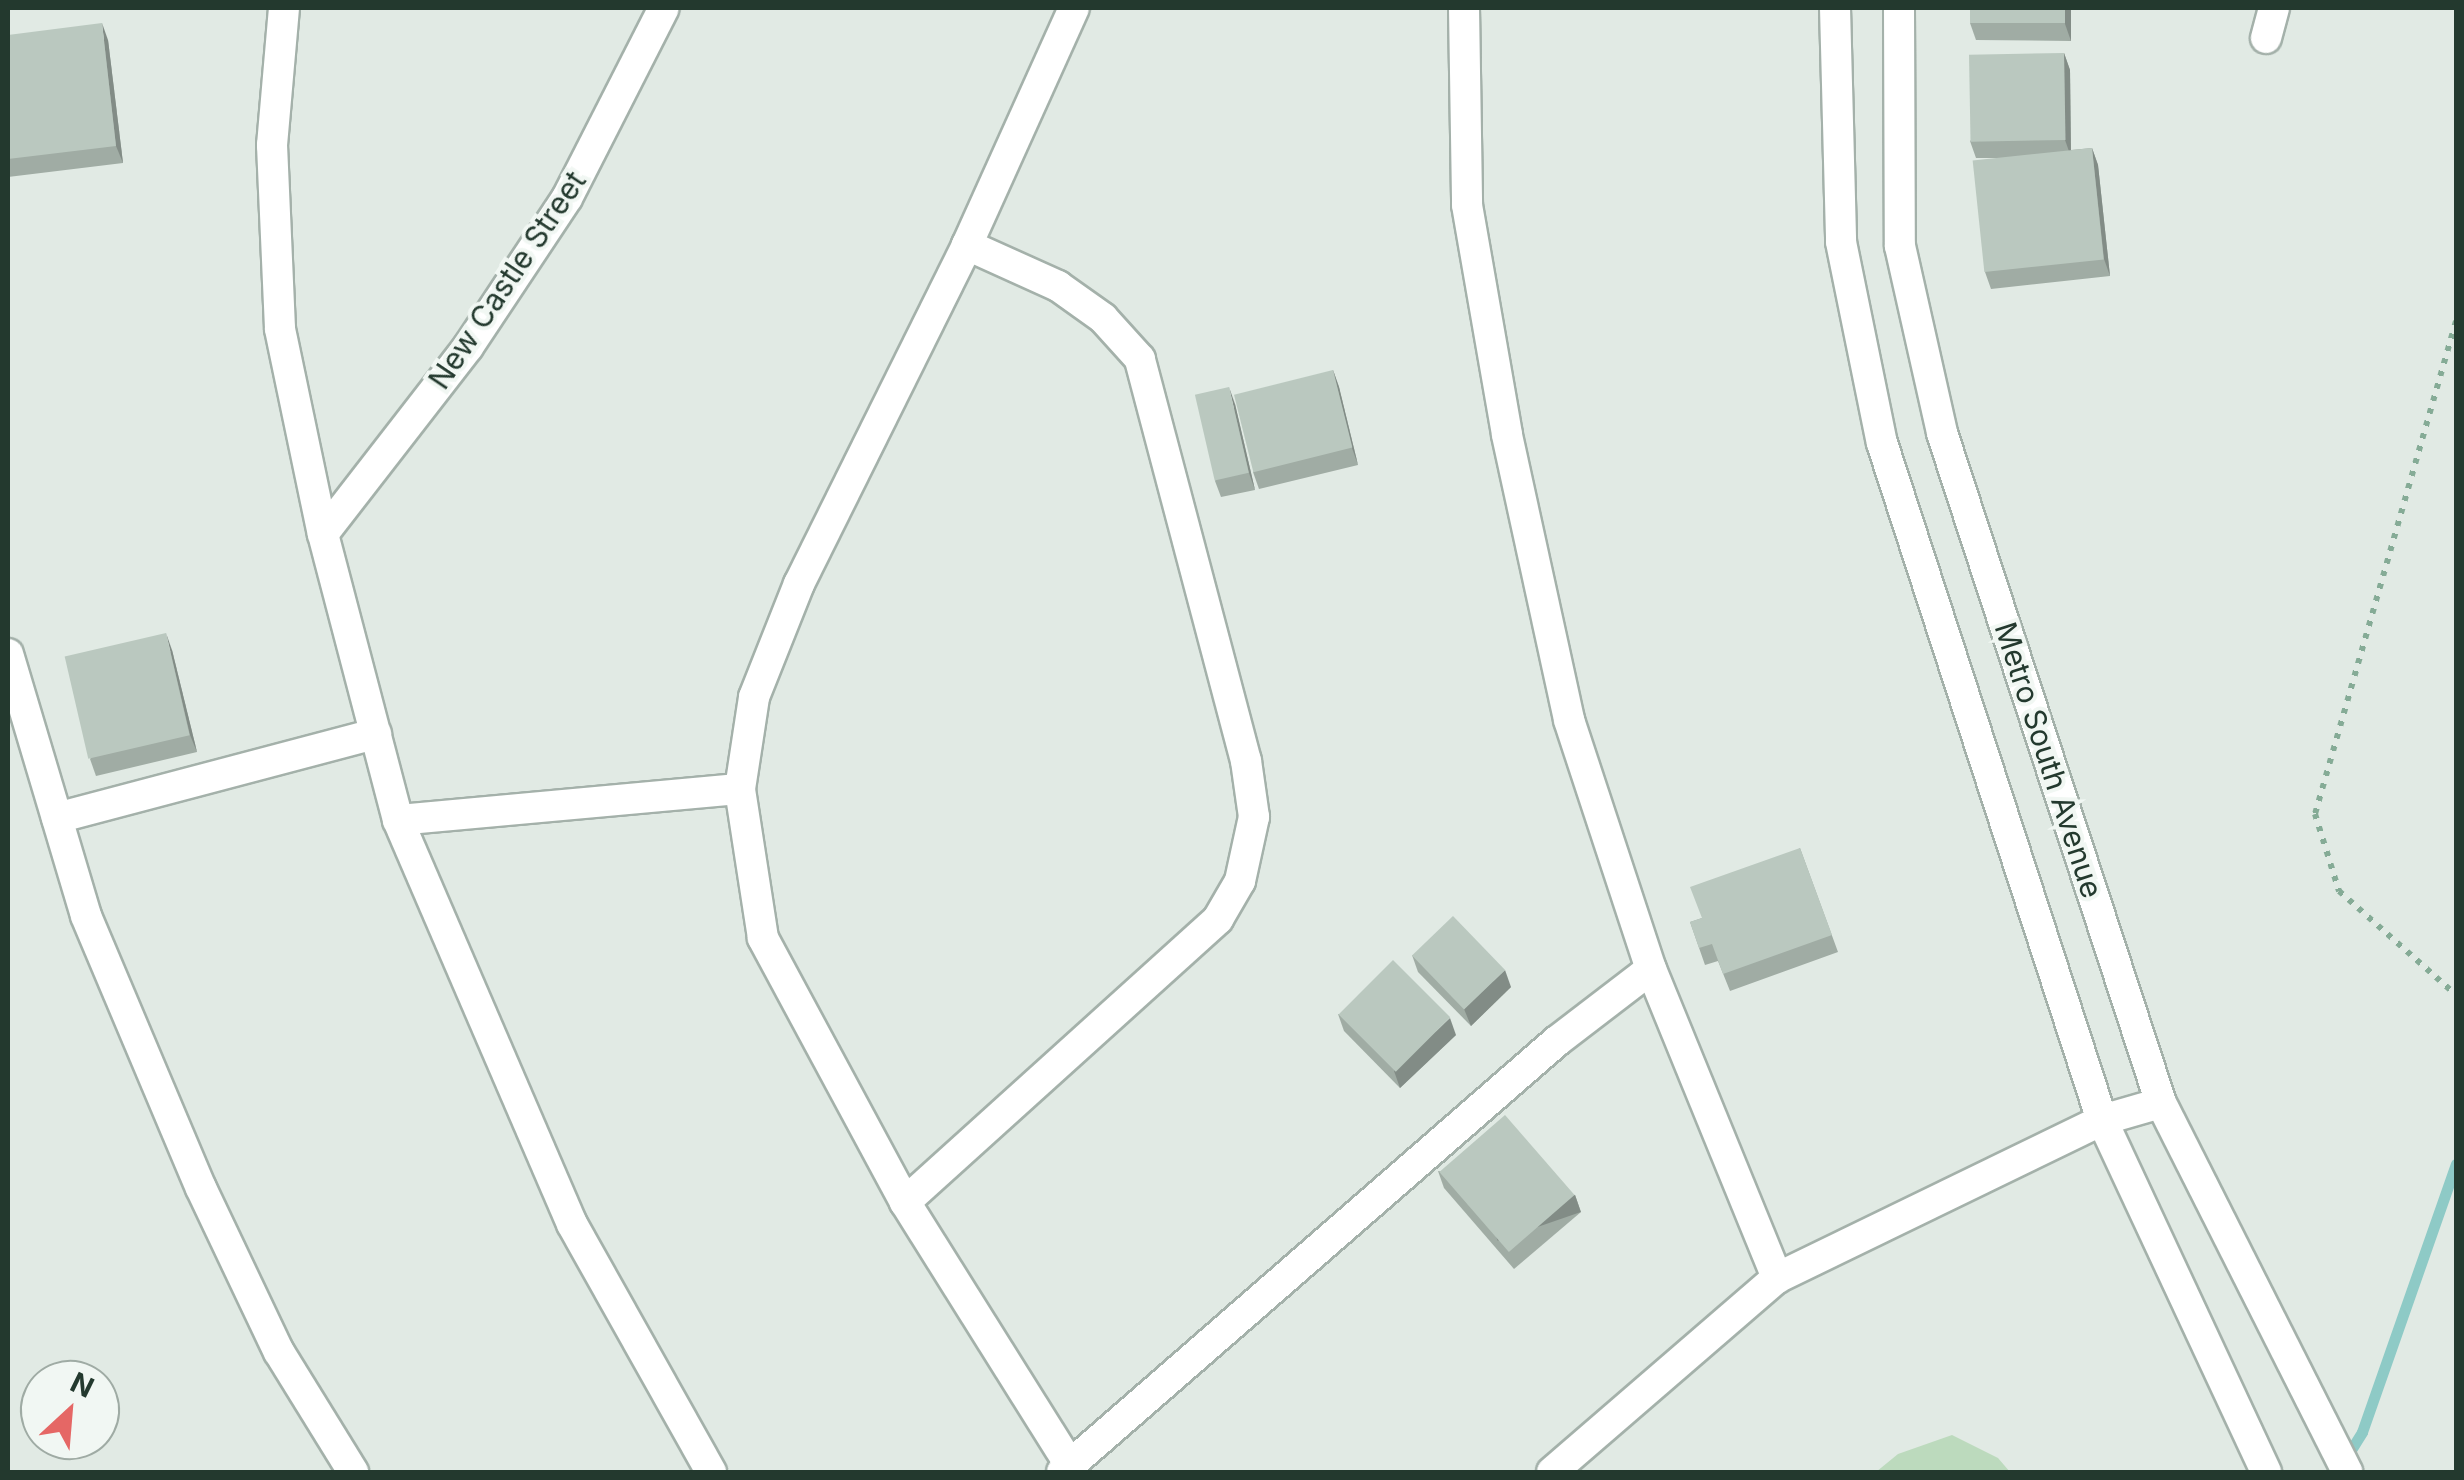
<!DOCTYPE html>
<html>
<head>
<meta charset="utf-8">
<style>
  body { margin:0 }
  #map { position:relative; width:2464px; height:1480px; overflow:hidden; background:#e1eae4; font-family:Inter,sans-serif }
  div>[style] { position:absolute }
  [style*='--x'] { left:calc(var(--x)*1px); top:calc(var(--y)*1px); width:calc(var(--w)*1px); rotate:calc(var(--a)*1deg) }
  .green>* { inset:0; background:#bcdabd }
  .stream>* { height:11px; margin:-5.5px; padding:0 5.5px; transform-origin:5.5px; border-radius:5.5px; background:#8ecac6 }
  .path>* { height:6px; margin-top:-3px; transform-origin:0; background:repeating-linear-gradient(90deg,#85ab96 0 5px,transparent 0 13px) }
  .roads { filter:drop-shadow(2px 0 #a4b1aa) drop-shadow(-2px 0 #a4b1aa) drop-shadow(0 2px #a4b1aa) drop-shadow(0 -2px #a4b1aa) }
  .minor>* { height:30px; margin:-15px; padding:0 15px; transform-origin:15px; border-radius:15px; background:#fff }
  .wall>* { inset:0; background:#a0aca4 }
  .shaded-wall>* { inset:0; background:#828c86; transform-origin:0 0 }
  .building>* { inset:0; background:#bac8bf; transform-origin:0 0 }
  span { translate:-50% -50%; white-space:nowrap; text-align:center; line-height:1.15; -webkit-text-stroke:8px #f1f7f3; paint-order:stroke }
  .street-label { font-size:30px; color:#23392e }
  .frame { position:absolute; inset:0; border:10px solid #23392e; pointer-events:none }
  .north { position:absolute; left:20px; top:1360px; width:100px; height:100px; box-sizing:border-box; background:#f1f7f3; border:2px solid #9faba4; border-radius:50%; rotate:26deg; font-size:28px; font-weight:700; line-height:40px; text-align:center; color:#23392e }
  .north::after { content:''; display:block; margin:auto; width:35px; height:45px; background:#e56765; clip-path:polygon(50% 0,100% 100%,50% 72%,0 100%) }
</style>
</head>
<body>
<div id="map">
  <div class="green">
    <div style="clip-path:polygon(1952px 1435px,1998px 1458px,2010px 1472px,1876px 1472px,1898px 1454px)"></div>
  </div>
  <div class="stream">
    <div style="--x:2344;--y:1461;--w:34;--a:-58"></div>
    <div style="--x:2362;--y:1432;--w:284;--a:-70.7"></div>
  </div>
  <div class="path">
    <div style="--x:2456;--y:321;--w:513;--a:105.96"></div>
    <div style="--x:2315;--y:814;--w:81;--a:72.7"></div>
    <div style="--x:2339;--y:891;--w:157;--a:41.6"></div>
  </div>
  <div class="roads">
    <div class="minor">
      <div style="--x:284;--y:8;--w:138;--a:95"></div>
      <div style="--x:272;--y:145;--w:184;--a:87.5"></div>
      <div style="--x:280;--y:329;--w:209;--a:78.2"></div>
      <div style="--x:323;--y:534;--w:296;--a:75.3"></div>
      <div style="--x:398;--y:820;--w:440;--a:66.7"></div>
      <div style="--x:572;--y:1224;--w:284;--a:60.7"></div>
      <div style="--x:1464;--y:8;--w:197;--a:89.1"></div>
      <div style="--x:1467;--y:205;--w:233;--a:80.1"></div>
      <div style="--x:1507;--y:435;--w:292;--a:77.7"></div>
      <div style="--x:1569;--y:720;--w:262;--a:71.8"></div>
      <div style="--x:1651;--y:969;--w:334;--a:67.8"></div>
      <div style="--x:1835;--y:8;--w:234;--a:88.5"></div>
      <div style="--x:1841;--y:242;--w:205;--a:78.5"></div>
      <div style="--x:1882;--y:443;--w:712;--a:72"></div>
      <div style="--x:2102;--y:1120;--w:388;--a:65"></div>
      <div style="--x:1899;--y:8;--w:238;--a:89.8"></div>
      <div style="--x:1900;--y:246;--w:192;--a:77.3"></div>
      <div style="--x:1942;--y:433;--w:705;--a:71.9"></div>
      <div style="--x:2161;--y:1103;--w:413;--a:63.2"></div>
      <div style="--x:2266;--y:38;--w:31;--a:-75"></div>
      <div style="--x:323;--y:534;--w:237;--a:-52.2"></div>
      <div style="--x:468;--y:347;--w:179;--a:-56.4"></div>
      <div style="--x:567;--y:198;--w:213;--a:-63"></div>
      <div style="--x:8;--y:654;--w:273;--a:73.4"></div>
      <div style="--x:86;--y:916;--w:295;--a:67.1"></div>
      <div style="--x:201;--y:1188;--w:182;--a:64.6"></div>
      <div style="--x:279;--y:1352;--w:141;--a:58.3"></div>
      <div style="--x:57;--y:818;--w:330;--a:-14.8"></div>
      <div style="--x:398;--y:820;--w:343;--a:-5.2"></div>
      <div style="--x:905;--y:1202;--w:422;--a:-42.1"></div>
      <div style="--x:1218;--y:919;--w:44;--a:-59.9"></div>
      <div style="--x:1240;--y:881;--w:66;--a:-77.7"></div>
      <div style="--x:1254;--y:817;--w:57;--a:-98.1"></div>
      <div style="--x:1246;--y:761;--w:416;--a:-104.8"></div>
      <div style="--x:1140;--y:359;--w:55;--a:-132.1"></div>
      <div style="--x:1103;--y:318;--w:55;--a:-144.6"></div>
      <div style="--x:1058;--y:286;--w:100;--a:-155.7"></div>
      <div style="--x:1070;--y:1465;--w:310;--a:-122.1"></div>
      <div style="--x:905;--y:1202;--w:300;--a:-118.3"></div>
      <div style="--x:763;--y:938;--w:151;--a:-98.8"></div>
      <div style="--x:740;--y:789;--w:93;--a:-81.3"></div>
      <div style="--x:754;--y:697;--w:122;--a:-68.3"></div>
      <div style="--x:799;--y:584;--w:378;--a:-63.6"></div>
      <div style="--x:967;--y:245;--w:260;--a:-65.7"></div>
      <div style="--x:1062;--y:1472;--w:656;--a:-41.05"></div>
      <div style="--x:1557;--y:1041;--w:118;--a:-37.5"></div>
      <div style="--x:1552;--y:1472;--w:297;--a:-40.8"></div>
      <div style="--x:1777;--y:1278;--w:361;--a:-25.9"></div>
      <div style="--x:2102;--y:1120;--w:61;--a:-16.1"></div>
    </div>
  </div>
  <div class="wall">
    <div style="clip-path:polygon(2071px 8px,2071px 41px,1976px 40px,1970px 23px)"></div>
    <div style="clip-path:polygon(8px 35px,108px 40px,123px 163px,8px 177px)"></div>
    <div style="clip-path:polygon(2064px 53px,2070px 70px,2071px 150px,2092px 148px,2098px 165px,2110px 276px,1991px 289px,1985px 272px,2004px 158px,1976px 158px,1970px 141px)"></div>
    <div style="clip-path:polygon(1333px 370px,1339px 387px,1358px 465px,1259px 489px,1253px 472px)"></div>
    <div style="clip-path:polygon(1235px 404px,1255px 490px,1221px 497px,1215px 481px)"></div>
    <div style="clip-path:polygon(172px 650px,197px 752px,96px 776px,90px 759px)"></div>
    <div style="clip-path:polygon(1800px 848px,1838px 952px,1730px 991px,1718px 961px,1705px 965px,1690px 922px,1702px 918px)"></div>
    <div style="clip-path:polygon(1412px 955px,1511px 987px,1471px 1026px,1418px 972px)"></div>
    <div style="clip-path:polygon(1338px 1014px,1456px 1035px,1400px 1088px,1344px 1031px)"></div>
    <div style="clip-path:polygon(1438px 1171px,1575px 1195px,1581px 1212px,1514px 1269px,1444px 1188px)"></div>
  </div>
  <div class="shaded-wall">
    <div style="clip-path:polygon(2065px 8px,2071px 8px,2071px 41px,2065px 24px)"></div>
    <div style="clip-path:polygon(102px 23px,108px 40px,123px 163px,116px 146px)"></div>
    <div style="clip-path:polygon(2064px 53px,2070px 70px,2071px 157px,2065px 140px)"></div>
    <div style="clip-path:polygon(2092px 148px,2098px 165px,2110px 276px,2104px 259px)"></div>
    <div style="clip-path:polygon(1333px 370px,1339px 387px,1358px 465px,1352px 448px)"></div>
    <div style="clip-path:polygon(1229px 387px,1235px 404px,1255px 490px,1249px 473px)"></div>
    <div style="clip-path:polygon(166px 633px,172px 650px,197px 752px,190px 735px)"></div>
    <div style="clip-path:polygon(1505px 970px,1511px 987px,1471px 1026px,1464px 1009px)"></div>
    <div style="clip-path:polygon(1450px 1018px,1456px 1035px,1400px 1088px,1394px 1071px)"></div>
    <div style="left:1575px;top:1195px;width:18px;height:88px;rotate:71deg"></div>
  </div>
  <div class="building">
    <div style="left:1970px;top:8px;width:95px;height:15px"></div>
    <div style="clip-path:polygon(102px 23px,116px 146px,8px 159px,8px 35px)"></div>
    <div style="left:2064px;top:53px;width:87px;height:95px;rotate:89deg"></div>
    <div style="left:2092px;top:148px;width:112px;height:120px;rotate:84deg"></div>
    <div style="left:1333px;top:370px;width:80px;height:102px;rotate:76deg"></div>
    <div style="left:1229px;top:387px;width:88px;height:35px;rotate:77deg"></div>
    <div style="left:166px;top:633px;width:105px;height:104px;rotate:77deg"></div>
    <div style="clip-path:polygon(1800px 848px,1832px 935px,1723px 974px,1712px 944px,1699px 948px,1690px 922px,1702px 918px,1690px 887px)"></div>
    <div style="left:1453px;top:916px;width:75px;height:57px;rotate:46deg"></div>
    <div style="left:1393px;top:960px;width:81px;height:77px;rotate:45deg"></div>
    <div style="left:1505px;top:1115px;width:106px;height:87px;rotate:49deg"></div>
  </div>
  <div class="street-label">
    <span style="left:507px;top:280px;rotate:-56deg">New Castle Street</span>
    <span style="left:2049px;top:760px;rotate:72deg">Metro South Avenue</span>
  </div>
  <div class="frame"></div>
  <div class="north">N</div>
</div>
</body>
</html>
